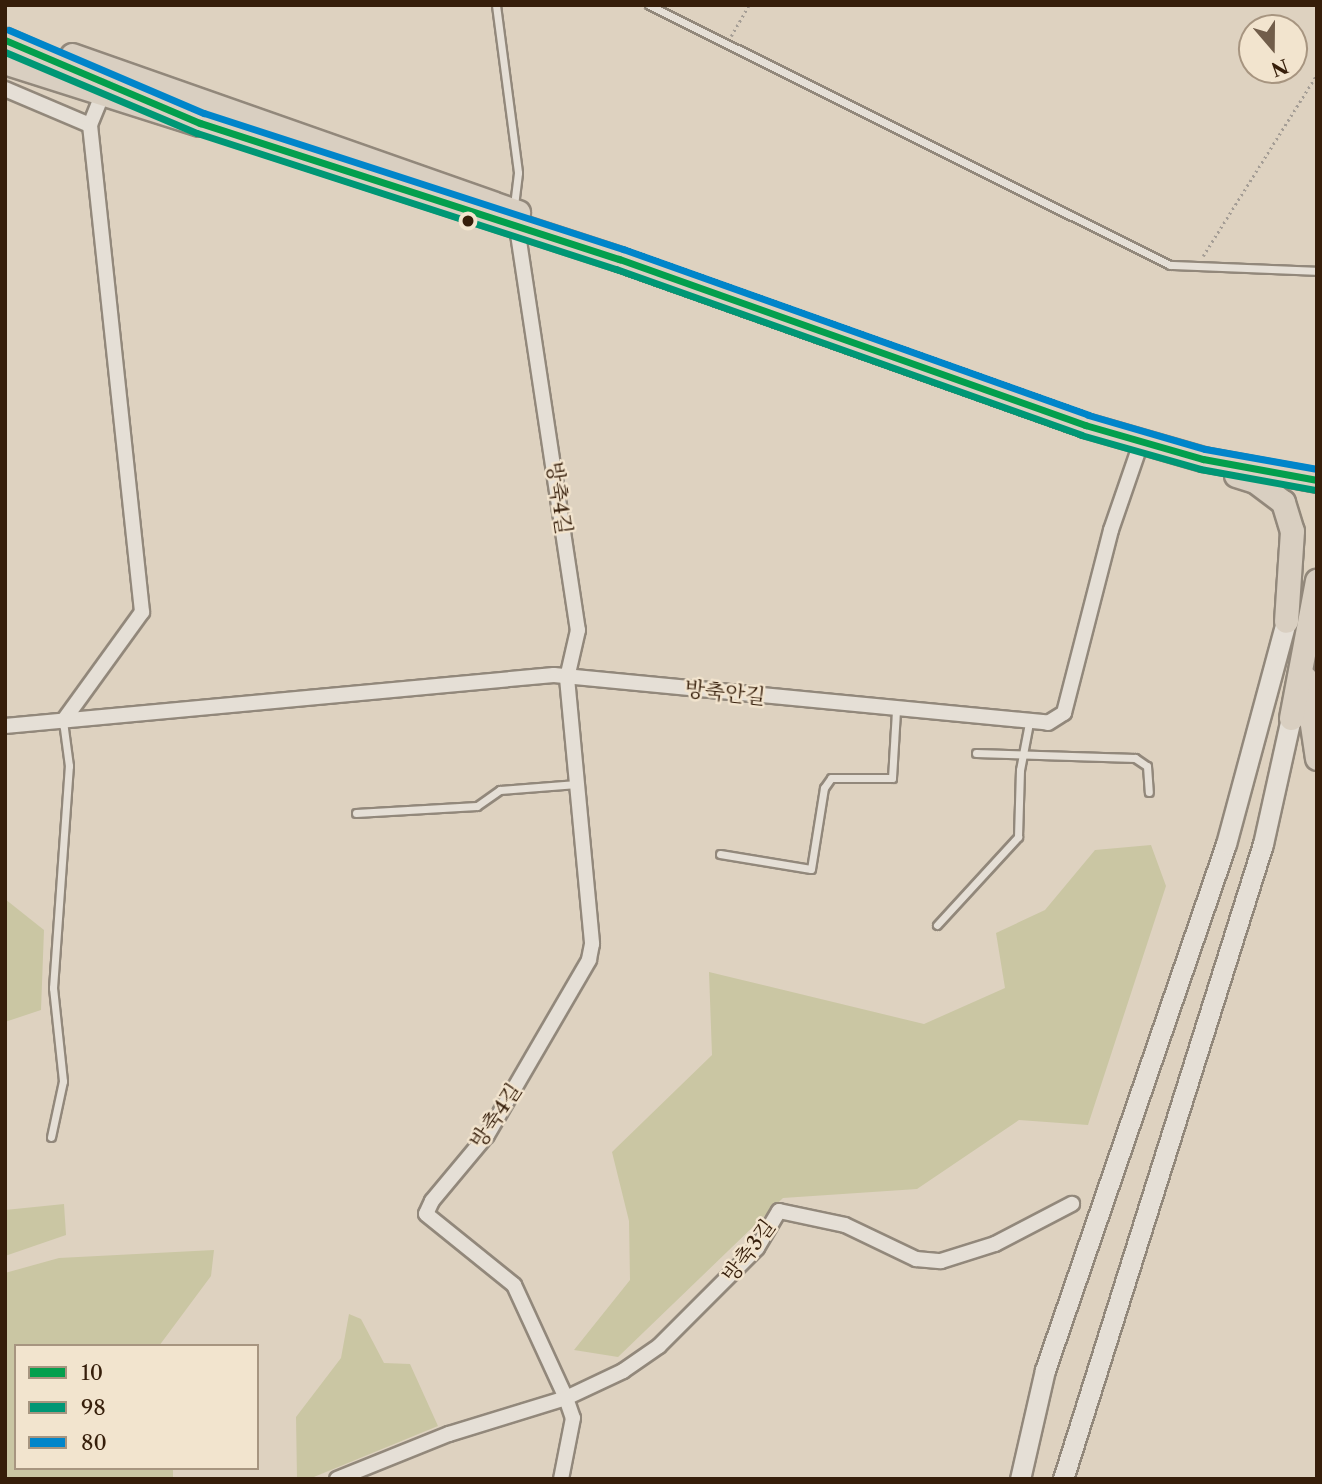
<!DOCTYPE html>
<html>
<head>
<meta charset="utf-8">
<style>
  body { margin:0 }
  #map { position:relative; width:1322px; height:1484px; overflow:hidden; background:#ded2c0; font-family:"Libre Caslon Text","Noto Serif KR",serif }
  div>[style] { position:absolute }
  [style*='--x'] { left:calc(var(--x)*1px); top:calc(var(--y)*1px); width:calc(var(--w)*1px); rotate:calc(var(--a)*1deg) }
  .green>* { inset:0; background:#cac6a3 }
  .path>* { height:2.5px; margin-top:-1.25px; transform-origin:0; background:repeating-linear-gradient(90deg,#a49d95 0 2px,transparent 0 5.5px) }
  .roads { filter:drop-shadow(2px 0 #92887b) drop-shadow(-2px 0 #92887b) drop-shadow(0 2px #92887b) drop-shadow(0 -2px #92887b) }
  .lane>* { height:7px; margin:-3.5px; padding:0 3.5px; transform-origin:3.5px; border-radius:3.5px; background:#e5dfd6 }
  .street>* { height:14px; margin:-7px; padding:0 7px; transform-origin:7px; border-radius:7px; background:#e5dfd6 }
  .secondary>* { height:19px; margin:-9.5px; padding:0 9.5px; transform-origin:9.5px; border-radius:9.5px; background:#e5dfd6 }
  .primary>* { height:23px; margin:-11.5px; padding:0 11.5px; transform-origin:11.5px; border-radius:11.5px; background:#d9cfc1 }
  .highway>* { height:26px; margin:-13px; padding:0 13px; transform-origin:13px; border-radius:13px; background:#d9cfc1 }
  .bus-1>* { height:7px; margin:-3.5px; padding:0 3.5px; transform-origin:3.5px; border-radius:3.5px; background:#039f4d }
  .bus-2>* { height:7px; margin:-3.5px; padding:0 3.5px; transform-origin:3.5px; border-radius:3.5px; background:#009775 }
  .bus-3>* { height:7px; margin:-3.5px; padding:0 3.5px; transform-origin:3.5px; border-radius:3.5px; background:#0085ca }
  .dots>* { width:19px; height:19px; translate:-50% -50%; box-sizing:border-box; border:4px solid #f2e4ce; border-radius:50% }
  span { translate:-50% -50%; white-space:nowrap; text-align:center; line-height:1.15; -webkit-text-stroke:5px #f2e4ce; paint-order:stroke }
  .street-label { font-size:21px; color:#361e0a }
  .frame { position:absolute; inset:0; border:7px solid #361e0a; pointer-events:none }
  .legend { position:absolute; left:14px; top:1344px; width:245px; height:126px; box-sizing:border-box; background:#f2e4ce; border:2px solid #a79580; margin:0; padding:9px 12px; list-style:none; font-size:21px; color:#361e0a }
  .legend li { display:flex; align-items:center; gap:14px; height:35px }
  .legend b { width:35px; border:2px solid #a79580 }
  .north { position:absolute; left:1238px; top:14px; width:70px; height:70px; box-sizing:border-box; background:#f2e4ce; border:2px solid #a79580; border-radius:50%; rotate:160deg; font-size:19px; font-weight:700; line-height:28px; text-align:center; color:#361e0a }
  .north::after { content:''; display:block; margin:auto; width:24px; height:32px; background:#715d4a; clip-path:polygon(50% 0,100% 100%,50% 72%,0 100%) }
</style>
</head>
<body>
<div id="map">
  <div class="green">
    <div style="clip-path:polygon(1151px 845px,1166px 886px,1088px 1125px,1019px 1120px,917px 1189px,783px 1198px,618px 1357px,574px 1350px,630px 1280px,629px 1221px,612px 1152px,712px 1055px,709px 972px,924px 1024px,1005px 988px,996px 933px,1045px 910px,1095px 850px)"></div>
    <div style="clip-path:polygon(5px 899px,44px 930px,41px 1010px,5px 1022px)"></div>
    <div style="clip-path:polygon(64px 1204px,66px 1235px,5px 1256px,5px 1210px)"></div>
    <div style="clip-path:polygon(214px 1250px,211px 1276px,159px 1346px,16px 1346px,16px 1468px,173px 1468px,173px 1479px,5px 1479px,5px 1273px,59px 1258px)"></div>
    <div style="clip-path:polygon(349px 1314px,361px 1319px,384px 1363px,410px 1364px,438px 1426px,309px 1479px,297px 1479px,296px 1417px,341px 1358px)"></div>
  </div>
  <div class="path">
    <div style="--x:731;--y:36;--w:36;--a:-60"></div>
    <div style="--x:1203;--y:256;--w:215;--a:-57.9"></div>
  </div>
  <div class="roads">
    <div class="lane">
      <div style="--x:496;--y:5;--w:169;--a:82.5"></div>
      <div style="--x:518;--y:173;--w:34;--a:97"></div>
      <div style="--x:649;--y:5;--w:582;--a:26.52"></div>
      <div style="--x:1170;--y:265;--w:147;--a:2.3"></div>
      <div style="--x:976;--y:753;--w:159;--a:1.8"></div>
      <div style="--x:1135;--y:758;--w:14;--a:34"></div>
      <div style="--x:1147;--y:766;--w:26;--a:86"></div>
      <div style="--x:356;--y:813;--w:121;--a:-3.3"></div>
      <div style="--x:477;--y:806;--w:28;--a:-35"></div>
      <div style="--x:500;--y:790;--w:77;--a:-4.5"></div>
      <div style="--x:720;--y:854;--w:92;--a:9.4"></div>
      <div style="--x:811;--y:869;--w:82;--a:-80.9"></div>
      <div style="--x:824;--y:788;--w:12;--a:-55"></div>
      <div style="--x:831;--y:778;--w:61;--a:0"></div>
      <div style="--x:892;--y:778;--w:68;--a:-86.6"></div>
      <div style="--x:937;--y:925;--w:120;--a:-47.4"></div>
      <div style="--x:1018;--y:837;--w:67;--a:-88.3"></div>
      <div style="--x:1020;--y:770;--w:48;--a:-79.2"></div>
      <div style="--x:51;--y:1137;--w:57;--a:-77.9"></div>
      <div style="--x:63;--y:1081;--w:94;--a:-96.1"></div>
      <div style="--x:53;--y:988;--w:223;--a:-85.9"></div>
      <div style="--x:69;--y:766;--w:45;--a:-97.6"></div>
    </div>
    <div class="street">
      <div style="--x:5;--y:89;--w:92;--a:23"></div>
      <div style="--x:90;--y:125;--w:490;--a:83.9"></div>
      <div style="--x:142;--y:612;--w:135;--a:125.9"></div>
      <div style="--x:90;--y:125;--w:32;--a:-68"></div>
      <div style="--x:516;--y:221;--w:414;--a:81.4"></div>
      <div style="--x:578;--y:630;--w:49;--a:102.9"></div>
      <div style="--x:567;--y:678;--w:267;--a:84.6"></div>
      <div style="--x:592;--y:944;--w:16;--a:101"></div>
      <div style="--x:589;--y:960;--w:203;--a:120.2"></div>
      <div style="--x:487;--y:1135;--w:86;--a:129.8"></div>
      <div style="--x:432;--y:1201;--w:14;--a:115"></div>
      <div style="--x:426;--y:1214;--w:113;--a:38.9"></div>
      <div style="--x:514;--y:1285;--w:124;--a:65.3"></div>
      <div style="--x:566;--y:1398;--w:63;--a:-25.3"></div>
      <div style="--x:623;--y:1371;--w:44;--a:-34.8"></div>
      <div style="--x:659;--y:1346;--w:139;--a:-45"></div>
      <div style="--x:757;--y:1248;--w:43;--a:-59.3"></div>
      <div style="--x:779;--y:1211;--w:67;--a:12"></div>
      <div style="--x:845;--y:1225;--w:79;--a:25.6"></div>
      <div style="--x:916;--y:1259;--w:25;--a:5"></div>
      <div style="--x:941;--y:1261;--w:57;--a:-17.5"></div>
      <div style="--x:995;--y:1244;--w:87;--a:-27.5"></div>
      <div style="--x:5;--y:726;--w:551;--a:-5.31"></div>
      <div style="--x:554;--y:675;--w:496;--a:5.5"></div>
      <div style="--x:1048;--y:723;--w:19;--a:-32"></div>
      <div style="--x:1064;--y:713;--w:189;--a:-75.6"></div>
      <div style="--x:1111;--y:530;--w:92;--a:-71"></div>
      <div style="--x:337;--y:1479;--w:121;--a:-21.9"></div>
      <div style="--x:449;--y:1434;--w:122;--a:-17.1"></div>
      <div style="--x:566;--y:1398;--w:21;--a:71"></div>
      <div style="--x:573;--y:1418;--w:62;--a:101.1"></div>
    </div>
    <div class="secondary">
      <div style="--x:1020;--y:1479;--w:112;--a:-77.1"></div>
      <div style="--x:1045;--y:1370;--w:556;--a:-71.01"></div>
      <div style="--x:1226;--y:844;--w:231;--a:-74.9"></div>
      <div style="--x:1063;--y:1479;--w:666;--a:-72.52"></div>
      <div style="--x:1263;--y:844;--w:129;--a:-77.5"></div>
    </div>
    <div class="primary">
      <div style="--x:5;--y:40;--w:92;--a:23.8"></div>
      <div style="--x:72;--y:55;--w:473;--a:19.4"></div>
      <div style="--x:185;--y:117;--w:457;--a:18.1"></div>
      <div style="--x:619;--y:259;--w:495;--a:19.6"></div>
      <div style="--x:1085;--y:425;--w:123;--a:16.1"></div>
      <div style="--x:1203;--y:459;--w:116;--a:10.4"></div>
      <div style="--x:1236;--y:475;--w:20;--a:18"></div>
      <div style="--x:1255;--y:481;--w:35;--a:37"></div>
      <div style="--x:1283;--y:502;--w:30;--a:73"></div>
      <div style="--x:1292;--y:531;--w:90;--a:93.8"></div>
      <div style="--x:1305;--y:678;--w:81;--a:81.5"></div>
      <div style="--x:1291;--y:718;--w:140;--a:-79.3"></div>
    </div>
    <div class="highway">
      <div style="--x:5;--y:61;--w:205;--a:17.6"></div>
    </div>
  </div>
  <div class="bus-1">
    <div style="--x:5;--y:40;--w:212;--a:23.1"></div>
    <div style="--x:200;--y:123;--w:441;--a:18"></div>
    <div style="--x:619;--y:259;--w:495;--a:19.6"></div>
    <div style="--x:1085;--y:425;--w:123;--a:16.1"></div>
    <div style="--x:1203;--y:459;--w:116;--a:10.4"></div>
  </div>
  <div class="bus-2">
    <div style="--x:5;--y:52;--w:208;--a:22.9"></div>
    <div style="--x:197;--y:133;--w:441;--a:18"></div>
    <div style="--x:616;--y:269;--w:494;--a:19.6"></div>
    <div style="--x:1081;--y:435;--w:124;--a:15.9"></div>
    <div style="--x:1200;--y:469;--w:117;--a:10.3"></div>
  </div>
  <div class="bus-3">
    <div style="--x:9;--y:30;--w:212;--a:23.1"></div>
    <div style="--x:204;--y:113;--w:441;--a:18"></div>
    <div style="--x:623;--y:249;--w:494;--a:19.6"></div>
    <div style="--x:1088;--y:415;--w:122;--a:16.2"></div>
    <div style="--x:1205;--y:449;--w:114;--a:10.1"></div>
  </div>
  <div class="dots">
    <div style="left:468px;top:221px;background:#361e0a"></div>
  </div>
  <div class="street-label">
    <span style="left:559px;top:498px;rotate:82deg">방축4길</span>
    <span style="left:725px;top:693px;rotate:6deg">방축안길</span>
    <span style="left:496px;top:1116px;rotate:-56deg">방축4길</span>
    <span style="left:749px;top:1251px;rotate:-53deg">방축3길</span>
  </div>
  <div class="frame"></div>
  <ul class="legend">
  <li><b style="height:9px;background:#039f4d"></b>10</li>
  <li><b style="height:9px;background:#009775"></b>98</li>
  <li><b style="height:9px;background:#0085ca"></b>80</li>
  </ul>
  <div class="north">N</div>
</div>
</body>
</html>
